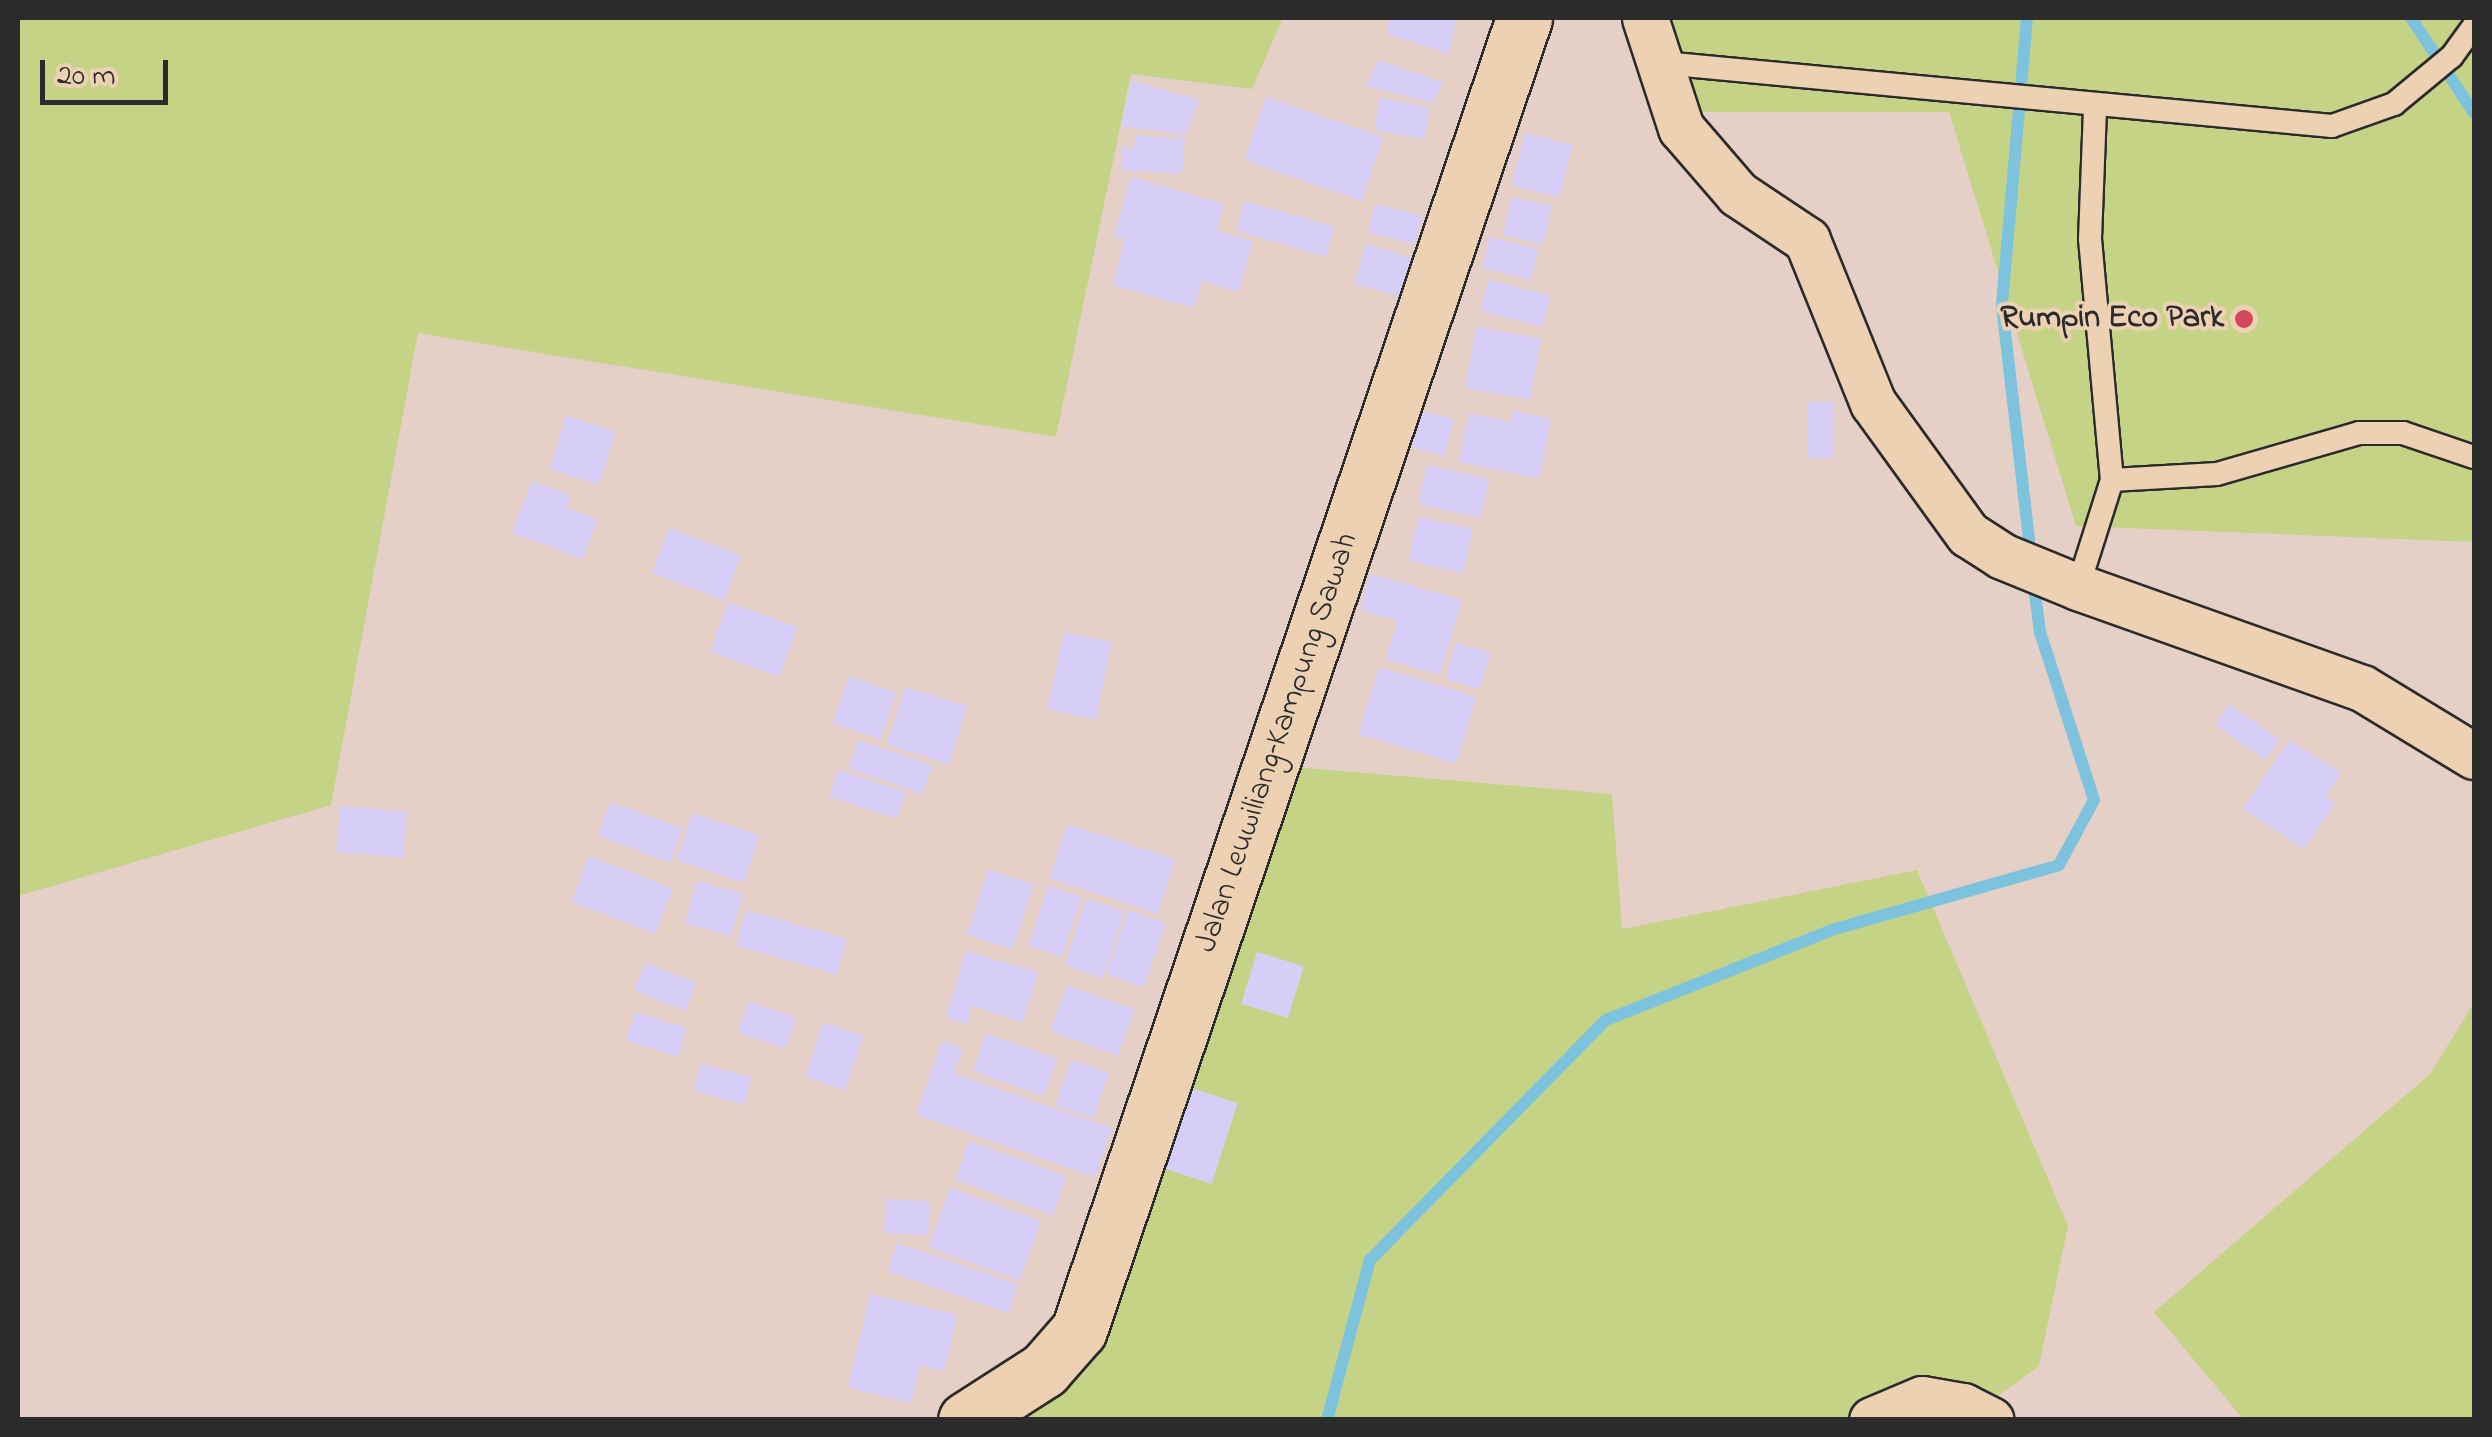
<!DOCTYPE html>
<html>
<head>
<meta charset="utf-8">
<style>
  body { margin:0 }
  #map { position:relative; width:2492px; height:1437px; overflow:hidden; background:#e5d0c7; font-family:"Indie Flower",sans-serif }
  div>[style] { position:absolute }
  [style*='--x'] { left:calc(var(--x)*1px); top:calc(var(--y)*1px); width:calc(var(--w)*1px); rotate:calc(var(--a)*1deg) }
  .green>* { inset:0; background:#c5d387 }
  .stream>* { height:12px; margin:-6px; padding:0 6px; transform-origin:6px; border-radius:6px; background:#7dc3de }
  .building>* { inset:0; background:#d6cef7; transform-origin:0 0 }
  .roads { filter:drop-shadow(2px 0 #2b2b2b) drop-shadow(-2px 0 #2b2b2b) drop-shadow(0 2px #2b2b2b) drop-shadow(0 -2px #2b2b2b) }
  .lane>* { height:22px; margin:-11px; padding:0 11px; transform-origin:11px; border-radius:11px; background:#ecd1b3 }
  .street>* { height:45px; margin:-22.5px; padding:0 22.5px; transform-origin:22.5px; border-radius:22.5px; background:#ecd1b3 }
  .secondary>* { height:55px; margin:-27.5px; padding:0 27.5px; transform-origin:27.5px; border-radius:27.5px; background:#ecd1b3 }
  .dots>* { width:28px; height:28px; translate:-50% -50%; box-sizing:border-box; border:5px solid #ecd1b3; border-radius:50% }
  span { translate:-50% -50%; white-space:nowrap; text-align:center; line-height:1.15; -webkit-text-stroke:8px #ecd1b3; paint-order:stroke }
  .poi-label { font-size:32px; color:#2b2b2b; font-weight:700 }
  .right { translate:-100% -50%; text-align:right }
  .street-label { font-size:32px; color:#2b2b2b }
  .frame { position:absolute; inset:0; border:20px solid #2b2b2b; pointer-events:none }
  .scale { position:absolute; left:40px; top:60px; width:128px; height:45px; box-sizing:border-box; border:5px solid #2b2b2b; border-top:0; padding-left:12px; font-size:30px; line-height:35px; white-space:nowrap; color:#2b2b2b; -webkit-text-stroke:8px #ecd1b3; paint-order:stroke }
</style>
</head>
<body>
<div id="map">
  <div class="green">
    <div style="clip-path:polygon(18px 18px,1283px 18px,1252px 89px,1131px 74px,1056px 437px,418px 333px,331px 805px,18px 896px)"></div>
    <div style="clip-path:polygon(1626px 18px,2474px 18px,2474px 542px,2076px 526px,1949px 112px,1676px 112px)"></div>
    <div style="clip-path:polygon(1283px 766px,1612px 794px,1622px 929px,1917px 870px,2068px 1226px,2039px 1366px,1966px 1419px,936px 1420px,1076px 1356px)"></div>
    <div style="clip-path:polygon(2474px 1003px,2474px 1419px,2243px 1419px,2154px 1312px,2430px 1074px)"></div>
  </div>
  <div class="stream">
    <div style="--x:2027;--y:18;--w:289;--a:95"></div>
    <div style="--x:2002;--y:306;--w:253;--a:83.4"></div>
    <div style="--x:2411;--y:18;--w:114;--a:56.4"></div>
    <div style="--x:1327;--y:1420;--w:166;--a:-75"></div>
    <div style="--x:1370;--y:1260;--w:337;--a:-45.5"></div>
    <div style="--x:1606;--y:1020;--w:246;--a:-21.7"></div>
    <div style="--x:1835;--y:929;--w:233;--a:-15.9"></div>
    <div style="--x:2059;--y:865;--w:74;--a:-61.7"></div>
    <div style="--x:2094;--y:800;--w:176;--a:-107.8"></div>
    <div style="--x:2040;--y:632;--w:55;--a:-97.3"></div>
  </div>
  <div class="building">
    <div style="clip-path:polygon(1389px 18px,1456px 18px,1449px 54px,1387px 34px)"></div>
    <div style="clip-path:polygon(1378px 60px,1444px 83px,1432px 103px,1366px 86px)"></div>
    <div style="clip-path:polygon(1131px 81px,1200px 100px,1185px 135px,1121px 126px)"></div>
    <div style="left:1266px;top:97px;width:124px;height:67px;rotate:19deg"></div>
    <div style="left:1380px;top:98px;width:51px;height:32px;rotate:11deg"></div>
    <div style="left:1525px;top:133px;width:49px;height:54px;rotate:14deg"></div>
    <div style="clip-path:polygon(1135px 135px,1185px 139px,1182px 174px,1121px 170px,1122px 147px,1134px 149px)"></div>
    <div style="clip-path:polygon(1131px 177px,1224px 204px,1216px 230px,1253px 241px,1238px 292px,1202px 281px,1194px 308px,1112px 285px,1125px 239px,1114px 236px)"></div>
    <div style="left:1512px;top:197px;width:41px;height:39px;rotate:13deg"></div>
    <div style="left:1245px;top:201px;width:93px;height:31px;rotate:16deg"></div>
    <div style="left:1375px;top:204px;width:49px;height:29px;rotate:14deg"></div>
    <div style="left:1490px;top:237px;width:50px;height:32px;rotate:14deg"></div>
    <div style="left:1366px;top:244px;width:47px;height:41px;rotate:17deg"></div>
    <div style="left:1488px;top:280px;width:64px;height:32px;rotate:14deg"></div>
    <div style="left:1476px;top:327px;width:66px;height:62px;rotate:10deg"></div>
    <div style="left:1807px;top:402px;width:27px;height:56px"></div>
    <div style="left:1408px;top:407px;width:48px;height:38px;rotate:15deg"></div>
    <div style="clip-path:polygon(1513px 410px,1551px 419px,1539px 478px,1459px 462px,1469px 413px,1510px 422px)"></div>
    <div style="left:566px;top:416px;width:52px;height:56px;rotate:17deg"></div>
    <div style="left:1427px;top:465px;width:64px;height:40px;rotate:13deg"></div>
    <div style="clip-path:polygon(532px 481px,570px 495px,566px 508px,598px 519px,583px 559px,512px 533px)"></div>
    <div style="left:1418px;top:517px;width:56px;height:45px;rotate:12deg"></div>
    <div style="left:669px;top:528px;width:77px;height:48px;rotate:21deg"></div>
    <div style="clip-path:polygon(1370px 574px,1462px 600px,1440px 675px,1386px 659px,1397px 621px,1360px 610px)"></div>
    <div style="left:728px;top:602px;width:74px;height:53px;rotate:20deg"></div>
    <div style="left:1064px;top:632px;width:49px;height:79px;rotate:12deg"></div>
    <div style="left:1456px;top:643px;width:36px;height:38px;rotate:16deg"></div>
    <div style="left:1379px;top:667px;width:102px;height:70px;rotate:17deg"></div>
    <div style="left:849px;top:676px;width:50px;height:50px;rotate:19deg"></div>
    <div style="left:905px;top:687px;width:65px;height:61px;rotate:17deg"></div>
    <div style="left:2229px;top:704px;width:62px;height:25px;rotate:35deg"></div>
    <div style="left:858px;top:740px;width:79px;height:30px;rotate:19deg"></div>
    <div style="clip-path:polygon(2289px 740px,2341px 773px,2325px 797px,2335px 803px,2304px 849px,2243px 809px)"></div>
    <div style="left:838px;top:770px;width:71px;height:28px;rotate:18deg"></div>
    <div style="left:610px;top:802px;width:77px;height:36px;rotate:20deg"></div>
    <div style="left:340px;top:806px;width:67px;height:46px;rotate:5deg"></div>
    <div style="left:692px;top:813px;width:71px;height:50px;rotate:18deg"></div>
    <div style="left:1067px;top:824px;width:114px;height:57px;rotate:18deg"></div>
    <div style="left:589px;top:856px;width:90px;height:49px;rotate:21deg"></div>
    <div style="left:988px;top:870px;width:48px;height:68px;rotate:18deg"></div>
    <div style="left:697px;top:881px;width:48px;height:44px;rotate:16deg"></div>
    <div style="left:1048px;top:886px;width:35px;height:63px;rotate:18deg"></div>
    <div style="left:1086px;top:899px;width:40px;height:70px;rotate:18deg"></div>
    <div style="left:746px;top:910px;width:105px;height:37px;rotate:16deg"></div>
    <div style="left:1128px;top:910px;width:40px;height:68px;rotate:19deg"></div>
    <div style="clip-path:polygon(966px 951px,1038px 972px,1023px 1022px,972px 1006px,967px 1024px,946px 1017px)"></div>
    <div style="left:1257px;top:952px;width:49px;height:54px;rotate:17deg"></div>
    <div style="left:645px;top:963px;width:55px;height:30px;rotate:21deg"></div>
    <div style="left:1067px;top:985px;width:72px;height:49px;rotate:20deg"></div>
    <div style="left:749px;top:1001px;width:50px;height:33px;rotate:20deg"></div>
    <div style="left:635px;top:1012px;width:54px;height:30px;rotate:17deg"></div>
    <div style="left:823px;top:1023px;width:42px;height:57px;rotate:18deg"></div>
    <div style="left:986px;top:1034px;width:75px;height:40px;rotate:19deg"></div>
    <div style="clip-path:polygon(942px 1041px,963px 1048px,954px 1074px,1112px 1128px,1095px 1177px,916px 1115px)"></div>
    <div style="left:1071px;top:1060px;width:40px;height:48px;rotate:19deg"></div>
    <div style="left:701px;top:1064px;width:52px;height:28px;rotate:15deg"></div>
    <div style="left:1176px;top:1083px;width:65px;height:85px;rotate:18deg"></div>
    <div style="left:969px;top:1141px;width:104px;height:41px;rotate:20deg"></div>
    <div style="left:950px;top:1188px;width:97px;height:63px;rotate:20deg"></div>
    <div style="left:886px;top:1199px;width:44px;height:34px;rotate:3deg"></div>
    <div style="left:897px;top:1243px;width:128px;height:30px;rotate:19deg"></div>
    <div style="clip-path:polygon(870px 1294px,957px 1315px,944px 1371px,920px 1366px,911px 1403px,848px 1388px)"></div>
  </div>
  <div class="roads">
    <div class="lane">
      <div style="--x:1663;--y:63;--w:672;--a:5.38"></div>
      <div style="--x:2332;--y:126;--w:66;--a:-19.5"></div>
      <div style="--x:2394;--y:104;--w:75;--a:-39.6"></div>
      <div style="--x:2452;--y:56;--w:37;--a:-54"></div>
      <div style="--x:2095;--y:109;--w:130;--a:92.2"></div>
      <div style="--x:2090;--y:239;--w:242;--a:84.8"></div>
      <div style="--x:2112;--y:480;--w:105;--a:-3.3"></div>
      <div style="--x:2217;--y:474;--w:148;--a:-16.1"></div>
      <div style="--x:2359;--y:433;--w:44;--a:0"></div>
      <div style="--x:2403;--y:433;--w:75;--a:18.7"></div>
      <div style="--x:2078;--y:587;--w:112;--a:-72.4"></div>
    </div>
    <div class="street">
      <div style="--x:1645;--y:18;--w:116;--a:71.9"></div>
      <div style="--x:1681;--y:128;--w:87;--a:49.2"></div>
      <div style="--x:1738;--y:194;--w:83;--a:33.7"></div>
      <div style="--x:1807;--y:240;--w:176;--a:68"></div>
      <div style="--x:1873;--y:403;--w:162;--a:54.1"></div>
      <div style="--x:1968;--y:534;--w:40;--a:32.9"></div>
      <div style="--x:2002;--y:556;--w:82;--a:22.2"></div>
      <div style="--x:2078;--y:587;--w:301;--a:19.6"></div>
      <div style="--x:2362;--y:688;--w:131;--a:31.3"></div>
      <div style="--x:1872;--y:1420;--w:54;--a:-22.8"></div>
      <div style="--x:1922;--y:1399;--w:42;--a:9.7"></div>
      <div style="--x:1963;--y:1406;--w:31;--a:27"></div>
    </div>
    <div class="secondary">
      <div style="--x:966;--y:1420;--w:93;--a:-32.7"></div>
      <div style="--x:1044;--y:1370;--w:53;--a:-48.8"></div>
      <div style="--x:1079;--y:1330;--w:1385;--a:-71.26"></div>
    </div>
  </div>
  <div class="dots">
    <div style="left:2244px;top:319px;background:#d1495b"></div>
  </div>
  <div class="poi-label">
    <span class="right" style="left:2224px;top:319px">Rumpin Eco Park</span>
  </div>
  <div class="street-label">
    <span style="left:1278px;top:743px;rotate:-71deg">Jalan Leuwiliang–Kampung Sawah</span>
  </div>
  <div class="frame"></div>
  <div class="scale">20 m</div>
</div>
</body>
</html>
